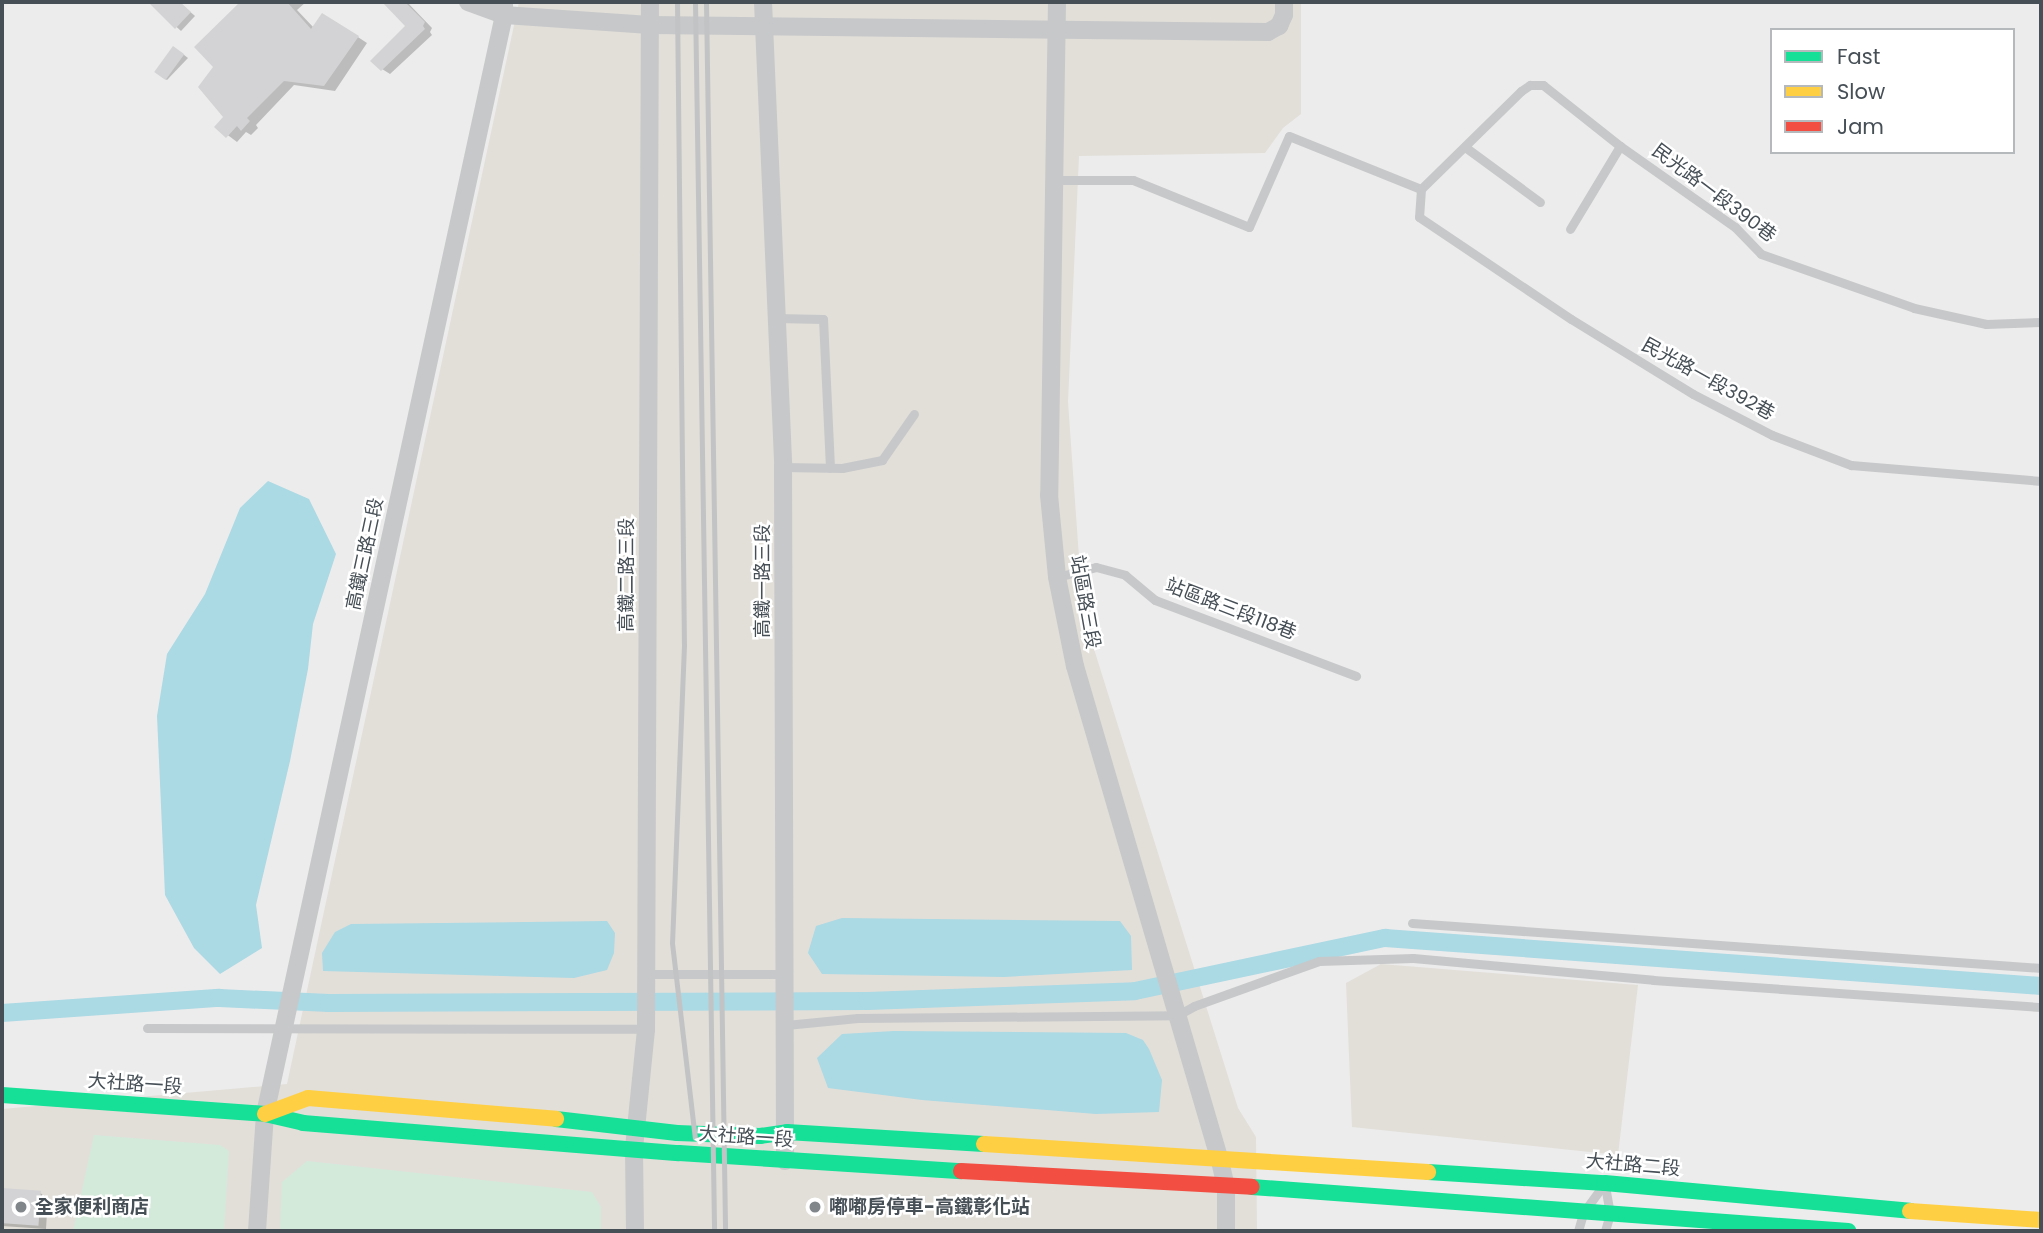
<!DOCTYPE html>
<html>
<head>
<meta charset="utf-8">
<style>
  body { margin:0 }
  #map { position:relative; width:2043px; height:1233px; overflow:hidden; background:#edecec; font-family:Poppins,"Noto Sans TC",sans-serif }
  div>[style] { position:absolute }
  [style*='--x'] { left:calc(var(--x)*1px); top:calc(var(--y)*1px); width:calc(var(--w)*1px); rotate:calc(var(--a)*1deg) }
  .commercial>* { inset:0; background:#e2dfd9 }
  .green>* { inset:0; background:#d3eadb }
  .water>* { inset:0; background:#abd9e4 }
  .shadow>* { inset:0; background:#0003 }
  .canal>* { height:18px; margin:-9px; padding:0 9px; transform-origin:9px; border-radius:9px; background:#abd9e4 }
  .building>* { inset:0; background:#d3d3d5; transform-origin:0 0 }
  .lane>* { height:9px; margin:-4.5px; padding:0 4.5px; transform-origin:4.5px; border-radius:4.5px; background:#c7c8ca }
  .street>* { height:18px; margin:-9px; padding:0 9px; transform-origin:9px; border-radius:9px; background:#c7c8ca }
  .fast>* { height:16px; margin:-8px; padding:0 8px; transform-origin:8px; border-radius:8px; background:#16e098 }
  .slow>* { height:16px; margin:-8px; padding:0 8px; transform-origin:8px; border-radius:8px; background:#ffcf43 }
  .jam>* { height:16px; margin:-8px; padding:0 8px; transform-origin:8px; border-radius:8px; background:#f24e42 }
  .rail>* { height:5px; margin:-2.5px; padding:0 2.5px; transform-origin:2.5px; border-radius:2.5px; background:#c2c3c4 }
  .dots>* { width:19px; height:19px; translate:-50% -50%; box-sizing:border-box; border:4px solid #fff; border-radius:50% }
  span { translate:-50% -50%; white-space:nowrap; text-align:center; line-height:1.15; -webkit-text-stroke:5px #fff; paint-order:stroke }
  .street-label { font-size:19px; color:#464f56 }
  .poi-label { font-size:19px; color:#464f56; font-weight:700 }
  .left { translate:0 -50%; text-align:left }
  .frame { position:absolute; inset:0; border:4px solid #464f56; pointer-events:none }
  .legend { position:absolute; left:1770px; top:28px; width:245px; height:126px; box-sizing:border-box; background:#fff; border:2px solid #b5b9bb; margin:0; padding:9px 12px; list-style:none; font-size:21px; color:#464f56 }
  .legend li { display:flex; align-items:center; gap:14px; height:35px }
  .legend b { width:35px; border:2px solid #b5b9bb }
</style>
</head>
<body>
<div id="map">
  <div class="commercial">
    <div style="clip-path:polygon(519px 2px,1301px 2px,1301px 114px,1283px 128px,1265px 153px,1079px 156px,1068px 402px,1083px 614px,1238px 1108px,1256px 1137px,1257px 1231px,2px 1231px,2px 1109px,287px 1084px)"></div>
    <div style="clip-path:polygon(1381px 964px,1638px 985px,1618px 1155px,1352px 1127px,1346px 983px)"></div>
  </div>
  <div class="green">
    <div style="clip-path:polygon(94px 1135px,220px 1145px,229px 1151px,224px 1231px,73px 1231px)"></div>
    <div style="clip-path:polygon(307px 1161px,592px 1192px,601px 1207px,601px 1231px,280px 1231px,282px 1182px)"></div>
  </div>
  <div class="water">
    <div style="clip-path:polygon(268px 481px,309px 499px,336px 554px,313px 624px,308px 669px,290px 761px,256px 905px,262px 948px,220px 974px,194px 948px,165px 895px,157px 716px,167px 654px,205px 594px,240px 508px)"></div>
    <div style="clip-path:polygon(842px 918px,1120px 921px,1131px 936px,1132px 970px,1004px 977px,822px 974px,808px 953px,816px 926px)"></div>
    <div style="clip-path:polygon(607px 921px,615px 933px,614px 953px,607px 970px,574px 978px,323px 971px,322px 953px,335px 932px,351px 924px)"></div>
    <div style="clip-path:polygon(894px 1031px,1126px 1033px,1143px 1040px,1149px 1049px,1162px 1080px,1159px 1112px,1096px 1114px,922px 1100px,828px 1088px,817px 1058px,842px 1034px)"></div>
  </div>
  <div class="shadow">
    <div style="clip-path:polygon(165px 2px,179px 2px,195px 16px,181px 31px,158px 10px)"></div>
    <div style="clip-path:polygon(242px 2px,306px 2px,297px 10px,314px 28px,332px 20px,367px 43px,335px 91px,294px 85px,256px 125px,258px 128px,251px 135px,246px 132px,237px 142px,217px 127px,226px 117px,215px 66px,196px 47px)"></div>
    <div style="clip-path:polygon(386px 2px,407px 2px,432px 28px,430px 32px,432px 35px,390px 74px,382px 69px,408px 26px)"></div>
    <div style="clip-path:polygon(179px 51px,188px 58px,167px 80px,162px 77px)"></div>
    <div style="clip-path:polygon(2px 1190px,40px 1193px,48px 1198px,46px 1229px,2px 1226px)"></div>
  </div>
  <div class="canal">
    <div style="--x:2;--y:1013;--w:218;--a:-4"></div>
    <div style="--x:219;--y:998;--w:110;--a:2.6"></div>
    <div style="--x:329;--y:1003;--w:539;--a:-0.21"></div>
    <div style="--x:868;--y:1001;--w:267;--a:-2.1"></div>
    <div style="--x:1135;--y:991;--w:256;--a:-12"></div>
    <div style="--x:1385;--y:938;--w:658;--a:4.18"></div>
  </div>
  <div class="building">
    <div style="clip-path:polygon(148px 2px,180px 2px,191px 12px,175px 29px)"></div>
    <div style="clip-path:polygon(240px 2px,287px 2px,311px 29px,322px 13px,359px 36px,324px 86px,284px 81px,247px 118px,250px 121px,241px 131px,237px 126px,226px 138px,214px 127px,223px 117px,198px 87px,213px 67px,194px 47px)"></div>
    <div style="clip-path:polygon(382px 2px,405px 2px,425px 22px,423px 26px,425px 29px,381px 71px,370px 61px,405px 26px)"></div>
    <div style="left:173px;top:46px;width:14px;height:32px;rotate:36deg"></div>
    <div style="left:2px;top:1188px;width:39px;height:35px;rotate:4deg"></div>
  </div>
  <div class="lane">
    <div style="--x:1465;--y:147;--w:93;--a:36.3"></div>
    <div style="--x:1054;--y:180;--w:79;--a:0"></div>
    <div style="--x:1133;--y:180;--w:125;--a:22.1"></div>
    <div style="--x:1249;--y:227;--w:99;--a:-66.3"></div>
    <div style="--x:1289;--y:136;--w:142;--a:21.9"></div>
    <div style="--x:1421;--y:189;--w:140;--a:-44.4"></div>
    <div style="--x:1521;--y:91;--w:11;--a:-34"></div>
    <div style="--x:1530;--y:85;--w:13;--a:0"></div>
    <div style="--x:1543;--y:85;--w:98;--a:38.4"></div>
    <div style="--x:1620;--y:146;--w:141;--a:35.2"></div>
    <div style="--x:1735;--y:227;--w:37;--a:46"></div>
    <div style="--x:1761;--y:254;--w:162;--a:19.4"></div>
    <div style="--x:1914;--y:308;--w:74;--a:12.5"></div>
    <div style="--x:1986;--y:324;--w:55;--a:-2.1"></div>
    <div style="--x:1421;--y:189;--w:28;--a:94"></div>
    <div style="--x:1419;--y:217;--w:183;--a:33.9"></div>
    <div style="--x:1571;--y:319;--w:143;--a:31.6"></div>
    <div style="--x:1693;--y:394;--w:89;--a:27.4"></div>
    <div style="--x:1772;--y:435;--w:85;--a:20.8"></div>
    <div style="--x:1851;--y:465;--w:191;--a:4.8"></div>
    <div style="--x:1570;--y:229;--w:97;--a:-58.9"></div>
    <div style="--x:776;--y:318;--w:47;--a:1.2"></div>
    <div style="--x:823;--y:319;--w:149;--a:87.3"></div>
    <div style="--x:783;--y:467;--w:59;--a:1"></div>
    <div style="--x:842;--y:468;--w:41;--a:-11.3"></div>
    <div style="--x:882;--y:460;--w:56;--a:-55.2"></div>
    <div style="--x:1057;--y:577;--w:40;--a:-14.4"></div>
    <div style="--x:1096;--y:567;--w:30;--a:15"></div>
    <div style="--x:1125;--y:575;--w:39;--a:40"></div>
    <div style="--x:1155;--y:600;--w:215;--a:20.7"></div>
    <div style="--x:1412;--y:923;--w:631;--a:4.09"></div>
    <div style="--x:647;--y:974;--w:138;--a:0"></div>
    <div style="--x:786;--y:1025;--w:72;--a:-5.6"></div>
    <div style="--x:858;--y:1018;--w:320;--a:-0.5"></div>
    <div style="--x:1178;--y:1015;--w:18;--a:-29"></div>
    <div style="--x:1194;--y:1006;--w:133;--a:-19.8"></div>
    <div style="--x:1319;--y:961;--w:94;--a:-1.8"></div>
    <div style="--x:1413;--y:958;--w:241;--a:5.2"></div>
    <div style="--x:1653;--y:980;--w:389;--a:4"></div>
    <div style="--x:147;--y:1028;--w:499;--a:0.1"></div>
    <div style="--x:1578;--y:1231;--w:19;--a:-74"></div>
    <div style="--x:1583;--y:1213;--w:32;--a:-54"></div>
    <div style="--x:1605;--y:1231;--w:18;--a:-74"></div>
    <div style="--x:1610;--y:1214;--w:29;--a:-100"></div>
  </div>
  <div class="street">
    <div style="--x:468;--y:2;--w:38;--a:20"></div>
    <div style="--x:504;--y:15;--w:146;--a:3.9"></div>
    <div style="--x:650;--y:25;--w:618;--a:0.65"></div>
    <div style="--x:1268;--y:32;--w:13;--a:-29"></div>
    <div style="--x:1279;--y:26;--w:12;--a:-66"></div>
    <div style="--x:1284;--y:15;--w:13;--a:-90"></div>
    <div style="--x:763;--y:2;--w:465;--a:87.5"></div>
    <div style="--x:783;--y:467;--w:694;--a:89.83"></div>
    <div style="--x:1057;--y:2;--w:493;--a:90.9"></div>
    <div style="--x:1049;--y:495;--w:82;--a:84.4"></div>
    <div style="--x:1057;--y:577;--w:91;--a:78.6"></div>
    <div style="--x:1075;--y:666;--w:516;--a:73.67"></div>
    <div style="--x:1220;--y:1161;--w:28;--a:77"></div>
    <div style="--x:1226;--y:1188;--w:43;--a:90"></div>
    <div style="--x:257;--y:1231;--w:117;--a:-86.1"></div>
    <div style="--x:265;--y:1114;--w:1125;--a:-77.73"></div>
    <div style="--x:504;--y:15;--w:13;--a:-90"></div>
    <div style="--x:635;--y:1231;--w:83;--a:-90.7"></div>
    <div style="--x:634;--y:1148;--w:120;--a:-84.2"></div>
    <div style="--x:646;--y:1029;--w:1027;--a:-89.78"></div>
  </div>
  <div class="fast">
    <div style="--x:2;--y:1095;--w:264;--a:4.1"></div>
    <div style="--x:265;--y:1114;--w:39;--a:13"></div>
    <div style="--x:303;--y:1123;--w:377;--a:4.6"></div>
    <div style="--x:679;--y:1153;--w:283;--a:3.7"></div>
    <div style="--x:556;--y:1119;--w:122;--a:6.6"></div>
    <div style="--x:677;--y:1133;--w:83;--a:2.1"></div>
    <div style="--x:760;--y:1136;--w:27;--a:-8"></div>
    <div style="--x:787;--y:1132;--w:197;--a:3.5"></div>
    <div style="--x:1428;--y:1172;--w:177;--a:3.6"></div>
    <div style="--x:1605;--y:1183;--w:306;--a:5.2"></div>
    <div style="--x:1252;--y:1187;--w:598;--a:4.22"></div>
  </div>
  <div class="slow">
    <div style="--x:265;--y:1114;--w:46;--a:-20.4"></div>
    <div style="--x:308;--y:1098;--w:249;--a:4.8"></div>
    <div style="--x:984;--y:1144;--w:445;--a:3.6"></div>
    <div style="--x:1910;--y:1211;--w:131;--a:3.9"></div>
  </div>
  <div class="jam">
    <div style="--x:961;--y:1171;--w:291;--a:3.1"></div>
  </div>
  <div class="rail">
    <div style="--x:677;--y:2;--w:643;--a:89.38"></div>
    <div style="--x:684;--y:645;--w:298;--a:92.3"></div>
    <div style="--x:672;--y:943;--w:196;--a:83.3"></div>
    <div style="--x:695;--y:2;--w:1229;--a:89.11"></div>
    <div style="--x:706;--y:2;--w:1229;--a:89.11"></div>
  </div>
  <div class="dots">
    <div style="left:21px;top:1207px;background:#80868a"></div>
    <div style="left:815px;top:1207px;background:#80868a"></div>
  </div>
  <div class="street-label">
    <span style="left:1714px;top:193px;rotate:37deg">民光路一段390巷</span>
    <span style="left:1708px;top:379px;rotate:29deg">民光路一段392巷</span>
    <span style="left:365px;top:554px;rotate:-78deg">高鐵三路三段</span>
    <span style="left:627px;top:575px;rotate:-90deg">高鐵二路三段</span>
    <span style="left:763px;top:581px;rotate:-90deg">高鐵一路三段</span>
    <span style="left:1085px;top:602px;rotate:80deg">站區路三段</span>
    <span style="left:1231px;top:609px;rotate:21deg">站區路三段118巷</span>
    <span style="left:135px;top:1084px;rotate:4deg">大社路一段</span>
    <span style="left:746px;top:1137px;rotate:4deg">大社路一段</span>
    <span style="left:1633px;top:1165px;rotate:5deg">大社路二段</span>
  </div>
  <div class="poi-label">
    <span class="left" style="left:35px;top:1207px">全家便利商店</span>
    <span class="left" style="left:829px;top:1207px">嘟嘟房停車-高鐵彰化站</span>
  </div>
  <div class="frame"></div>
  <ul class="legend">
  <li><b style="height:9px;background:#16e098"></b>Fast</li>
  <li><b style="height:9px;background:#ffcf43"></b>Slow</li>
  <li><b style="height:9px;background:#f24e42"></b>Jam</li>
  </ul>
</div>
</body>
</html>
